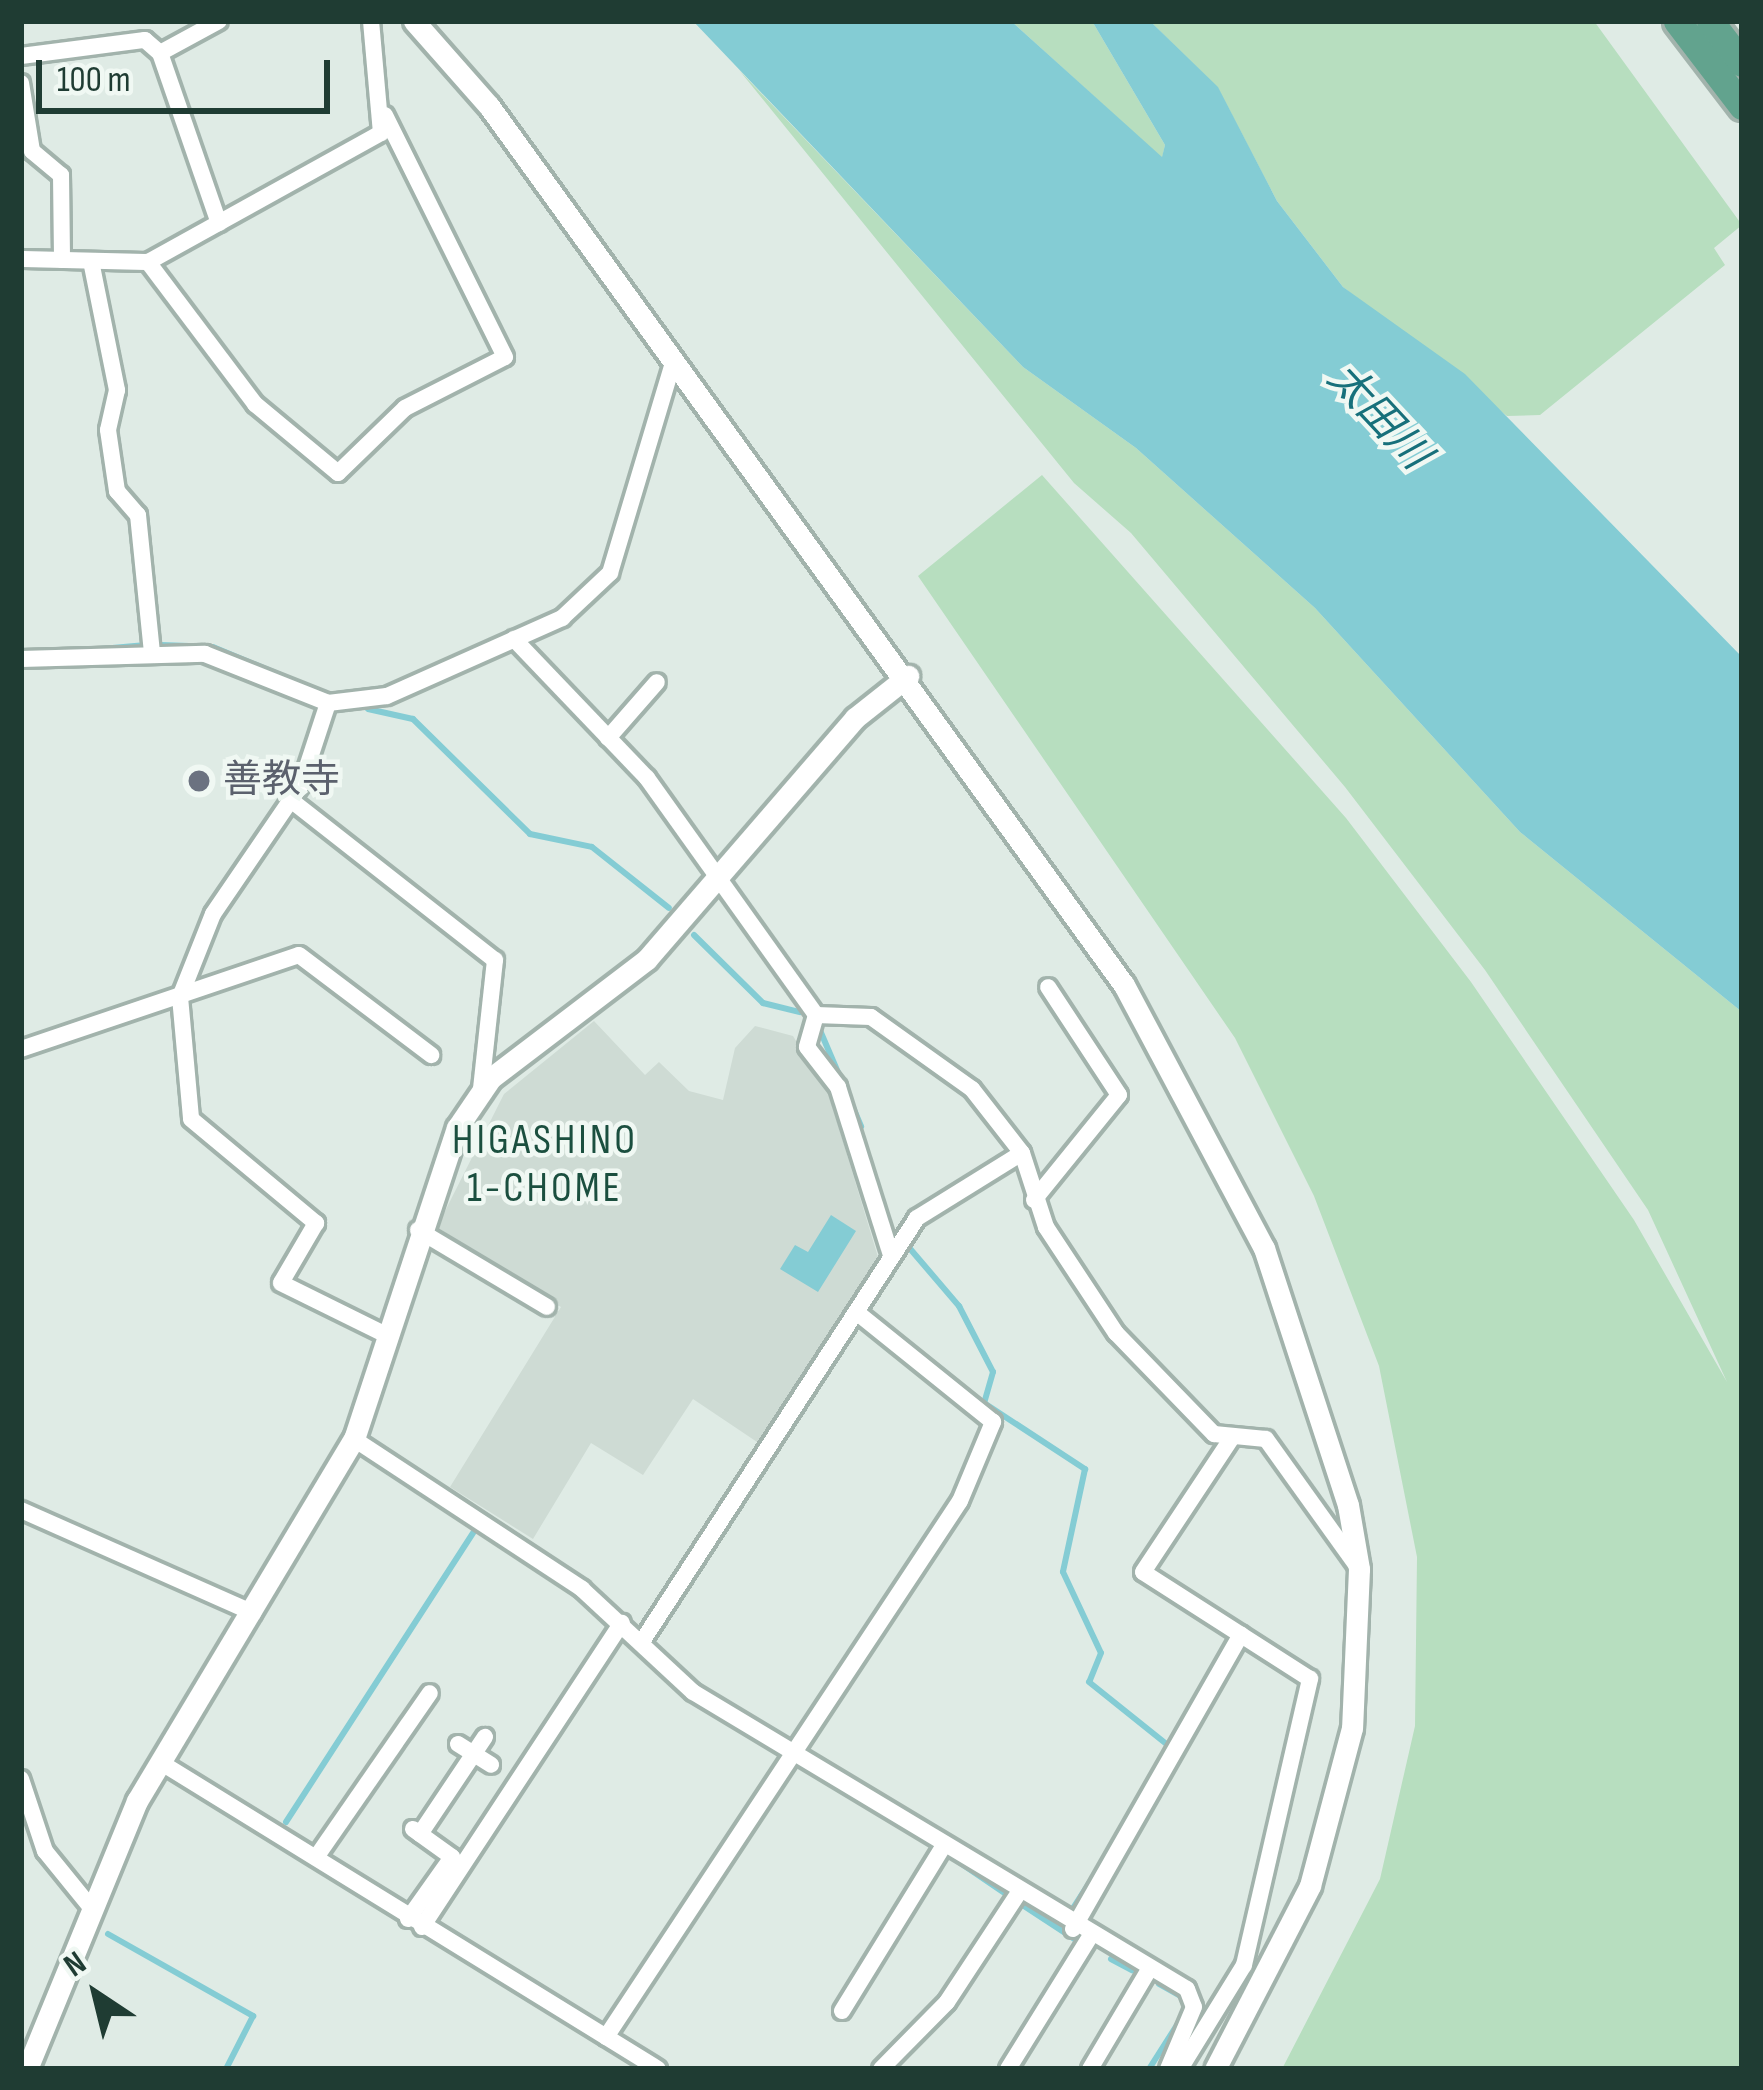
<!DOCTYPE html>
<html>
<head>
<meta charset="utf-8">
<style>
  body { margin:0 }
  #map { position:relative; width:1763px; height:2090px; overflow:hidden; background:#dfebe5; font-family:"Sofia Sans Condensed","Noto Sans JP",sans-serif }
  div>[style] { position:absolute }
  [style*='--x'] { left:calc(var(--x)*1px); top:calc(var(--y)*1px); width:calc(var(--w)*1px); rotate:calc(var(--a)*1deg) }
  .built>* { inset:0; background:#cedbd4 }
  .green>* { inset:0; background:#b7debf }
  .water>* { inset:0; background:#84ccd4 }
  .stream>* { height:6px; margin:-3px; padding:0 3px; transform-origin:3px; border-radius:3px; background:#84ccd4 }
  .roads { filter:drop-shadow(3px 0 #a2b3ac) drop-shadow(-3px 0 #a2b3ac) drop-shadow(0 3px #a2b3ac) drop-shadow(0 -3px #a2b3ac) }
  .minor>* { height:16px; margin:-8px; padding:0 8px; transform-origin:8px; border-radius:8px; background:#fff }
  .tertiary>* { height:21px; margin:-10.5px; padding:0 10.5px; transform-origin:10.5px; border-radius:10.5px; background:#fff }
  .primary>* { height:27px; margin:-13.5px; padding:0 13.5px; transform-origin:13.5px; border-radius:13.5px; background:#62a38e }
  .dots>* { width:33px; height:33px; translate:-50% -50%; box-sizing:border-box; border:6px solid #f0f8f3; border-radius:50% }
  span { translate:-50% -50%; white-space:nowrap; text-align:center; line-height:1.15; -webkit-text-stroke:9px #f0f8f3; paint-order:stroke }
  .worship-label { font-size:39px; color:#5b616d }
  .left { translate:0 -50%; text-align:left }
  .water-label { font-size:42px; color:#17707b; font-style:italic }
  .neighbourhood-label { font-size:42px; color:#1b4f3f; letter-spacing:3px }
  .frame { position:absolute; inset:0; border:24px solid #1f3c33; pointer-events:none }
  .north { position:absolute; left:36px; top:1934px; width:120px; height:120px; -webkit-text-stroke:9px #f0f8f3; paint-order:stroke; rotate:325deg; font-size:33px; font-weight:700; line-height:48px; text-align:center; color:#1f3c33 }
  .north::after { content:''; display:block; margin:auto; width:42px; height:54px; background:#1f3c33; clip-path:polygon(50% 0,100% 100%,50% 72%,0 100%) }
  .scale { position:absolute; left:36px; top:60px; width:294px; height:54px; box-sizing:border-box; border:6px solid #1f3c33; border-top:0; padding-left:15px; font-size:36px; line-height:42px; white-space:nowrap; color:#1f3c33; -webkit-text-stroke:9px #f0f8f3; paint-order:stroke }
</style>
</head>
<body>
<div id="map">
  <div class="built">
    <div style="clip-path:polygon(594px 1021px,645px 1075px,659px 1062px,689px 1091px,723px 1100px,735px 1048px,755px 1026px,793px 1036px,829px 1095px,878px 1257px,763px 1446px,693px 1399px,643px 1475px,591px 1443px,533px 1539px,450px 1487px,561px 1307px,437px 1227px,504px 1094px)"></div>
  </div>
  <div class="green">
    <div style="clip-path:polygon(1011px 21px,1092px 21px,1165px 145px,1162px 158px)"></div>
    <div style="clip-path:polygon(1150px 21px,1594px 21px,1742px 225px,1714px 248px,1725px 265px,1540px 415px,1507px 416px,1343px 287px,1277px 201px,1218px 88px)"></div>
    <div style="clip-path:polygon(739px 70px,1023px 367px,1136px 448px,1315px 608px,1520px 832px,1742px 1012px,1742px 2069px,1282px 2069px,1380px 1879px,1415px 1726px,1417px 1557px,1379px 1366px,1314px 1196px,1235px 1038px,918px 576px,1042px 475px,1346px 818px,1471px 982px,1634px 1220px,1727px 1382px,1648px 1210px,1485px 970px,1345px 787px,1131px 533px,1074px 483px)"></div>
  </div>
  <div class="water">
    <div style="clip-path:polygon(693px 21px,1011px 21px,1162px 157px,1165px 145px,1092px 21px,1150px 21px,1218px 87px,1277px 201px,1343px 287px,1465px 374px,1742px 657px,1742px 1012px,1520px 832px,1315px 608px,1136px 448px,1023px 367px)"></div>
    <div style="clip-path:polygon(831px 1215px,856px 1231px,818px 1292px,780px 1269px,795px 1245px,808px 1252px)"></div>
  </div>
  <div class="stream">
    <div style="--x:161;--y:645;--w:28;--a:2"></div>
    <div style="--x:213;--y:647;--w:109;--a:22.6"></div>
    <div style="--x:90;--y:650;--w:56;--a:-5.1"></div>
    <div style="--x:368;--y:709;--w:46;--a:12.5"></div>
    <div style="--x:413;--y:719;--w:164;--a:44.5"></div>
    <div style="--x:530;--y:834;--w:63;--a:11.8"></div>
    <div style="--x:592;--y:847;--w:98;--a:38.4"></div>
    <div style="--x:694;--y:935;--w:97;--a:44.6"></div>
    <div style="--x:763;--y:1003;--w:38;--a:14"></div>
    <div style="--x:819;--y:1028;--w:107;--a:66.8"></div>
    <div style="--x:906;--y:1244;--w:82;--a:49.5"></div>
    <div style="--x:959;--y:1306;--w:74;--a:62.7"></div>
    <div style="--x:993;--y:1372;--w:32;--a:106"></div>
    <div style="--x:984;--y:1403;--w:121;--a:33.2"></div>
    <div style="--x:1085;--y:1469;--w:105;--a:102.1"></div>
    <div style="--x:1063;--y:1572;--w:89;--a:64.9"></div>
    <div style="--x:1101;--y:1653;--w:31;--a:112"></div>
    <div style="--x:1089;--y:1682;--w:104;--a:38.7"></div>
    <div style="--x:286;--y:1822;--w:354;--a:-57.1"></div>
    <div style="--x:956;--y:1860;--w:64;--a:34.2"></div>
    <div style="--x:1024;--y:1906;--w:62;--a:33.2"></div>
    <div style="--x:1068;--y:1916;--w:46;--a:-57.3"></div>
    <div style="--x:108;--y:1934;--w:167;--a:29.5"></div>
    <div style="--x:253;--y:2016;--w:59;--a:117"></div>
    <div style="--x:1111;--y:1959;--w:24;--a:28"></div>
    <div style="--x:1159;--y:1984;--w:31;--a:29"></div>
    <div style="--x:1149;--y:2069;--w:65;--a:-57.5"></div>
  </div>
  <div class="roads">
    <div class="minor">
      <div style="--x:160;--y:53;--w:67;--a:-28.5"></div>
      <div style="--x:21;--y:56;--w:125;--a:-7.4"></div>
      <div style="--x:145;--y:40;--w:20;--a:41"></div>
      <div style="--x:160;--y:53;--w:180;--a:70.9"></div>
      <div style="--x:21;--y:83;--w:69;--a:80.8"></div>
      <div style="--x:32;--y:151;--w:38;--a:40"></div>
      <div style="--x:61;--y:175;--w:85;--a:89.3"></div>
      <div style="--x:21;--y:259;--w:127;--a:1.4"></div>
      <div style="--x:148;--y:262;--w:266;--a:-29"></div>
      <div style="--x:381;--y:133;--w:112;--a:-95.1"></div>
      <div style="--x:91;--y:261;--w:132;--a:78.6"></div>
      <div style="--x:117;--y:390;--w:41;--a:102.7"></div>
      <div style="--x:108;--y:430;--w:62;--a:81.6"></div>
      <div style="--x:117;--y:491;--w:32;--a:49"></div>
      <div style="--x:138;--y:515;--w:139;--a:84.2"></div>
      <div style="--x:148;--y:262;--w:178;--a:53"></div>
      <div style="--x:255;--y:404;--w:108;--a:39.7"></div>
      <div style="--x:338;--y:473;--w:93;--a:-44.1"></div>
      <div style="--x:405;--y:408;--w:112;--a:-27"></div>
      <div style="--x:505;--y:357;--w:270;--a:-116.4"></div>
      <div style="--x:514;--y:639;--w:192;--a:46.3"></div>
      <div style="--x:647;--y:778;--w:291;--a:54.5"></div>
      <div style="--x:816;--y:1015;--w:55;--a:2.1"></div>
      <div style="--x:871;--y:1017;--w:124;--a:35.5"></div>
      <div style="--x:972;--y:1089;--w:81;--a:52"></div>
      <div style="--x:1022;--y:1153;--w:78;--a:72"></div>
      <div style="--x:1046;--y:1227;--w:127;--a:56.6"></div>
      <div style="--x:1116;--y:1333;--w:141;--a:45.9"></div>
      <div style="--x:1214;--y:1434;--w:52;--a:5.5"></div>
      <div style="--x:1266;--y:1439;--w:160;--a:54.4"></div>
      <div style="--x:21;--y:659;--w:184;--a:-1.6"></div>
      <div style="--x:205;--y:654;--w:132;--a:21.7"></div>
      <div style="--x:328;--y:703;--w:59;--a:-6.8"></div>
      <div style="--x:387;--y:696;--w:192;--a:-24"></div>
      <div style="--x:562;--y:618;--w:66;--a:-43.2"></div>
      <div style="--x:610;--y:573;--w:223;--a:-73.3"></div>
      <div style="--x:328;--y:703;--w:86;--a:108.2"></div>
      <div style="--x:301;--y:785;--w:156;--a:124.3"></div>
      <div style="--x:213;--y:914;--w:89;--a:111.7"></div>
      <div style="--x:180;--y:997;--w:122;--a:84.8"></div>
      <div style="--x:191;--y:1119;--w:163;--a:39.8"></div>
      <div style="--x:316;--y:1223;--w:69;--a:120.3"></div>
      <div style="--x:281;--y:1283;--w:113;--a:26.3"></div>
      <div style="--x:608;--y:738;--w:74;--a:-48.8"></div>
      <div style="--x:292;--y:801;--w:258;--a:38.1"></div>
      <div style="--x:495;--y:960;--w:130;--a:96.2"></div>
      <div style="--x:816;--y:1015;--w:33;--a:106"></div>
      <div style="--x:807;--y:1047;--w:51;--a:52.2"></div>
      <div style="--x:838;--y:1087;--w:176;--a:72.5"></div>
      <div style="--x:21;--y:1049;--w:293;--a:-18.7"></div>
      <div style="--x:299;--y:955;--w:166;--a:37.1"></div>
      <div style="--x:1034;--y:1200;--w:135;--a:-51"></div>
      <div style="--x:1119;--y:1095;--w:129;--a:-123.3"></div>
      <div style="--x:418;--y:1230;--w:150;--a:30.8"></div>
      <div style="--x:354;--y:1439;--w:273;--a:33.3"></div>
      <div style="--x:582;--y:1589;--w:151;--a:42.9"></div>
      <div style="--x:693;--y:1692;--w:576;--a:31.01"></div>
      <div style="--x:1187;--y:1989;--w:19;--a:69"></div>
      <div style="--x:1194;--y:2007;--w:67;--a:112.8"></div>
      <div style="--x:21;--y:1510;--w:254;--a:23.9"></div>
      <div style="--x:643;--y:1640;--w:503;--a:-57"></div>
      <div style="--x:917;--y:1218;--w:123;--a:-31.8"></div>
      <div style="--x:458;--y:1744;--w:39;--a:32"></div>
      <div style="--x:160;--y:1762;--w:585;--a:31.65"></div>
      <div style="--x:21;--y:1779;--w:76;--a:71.6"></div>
      <div style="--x:45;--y:1851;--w:76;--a:50.9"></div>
      <div style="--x:420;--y:1834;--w:117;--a:-56.2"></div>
      <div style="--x:317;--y:1856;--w:198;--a:-55.3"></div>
      <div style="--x:408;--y:1919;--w:76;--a:-54.6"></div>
      <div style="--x:452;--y:1857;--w:48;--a:-144.3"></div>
      <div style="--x:422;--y:1927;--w:364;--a:-56.7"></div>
      <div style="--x:1073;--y:1929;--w:339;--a:-60.3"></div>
      <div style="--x:842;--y:2011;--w:195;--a:-58.4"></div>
      <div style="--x:606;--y:2037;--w:642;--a:-56.56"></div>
      <div style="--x:960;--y:1501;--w:86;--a:-67.3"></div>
      <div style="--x:993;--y:1422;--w:169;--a:-141.2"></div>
      <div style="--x:881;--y:2069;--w:94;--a:-45.4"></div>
      <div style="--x:947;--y:2002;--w:129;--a:-56.7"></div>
      <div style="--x:1008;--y:2069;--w:155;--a:-58.2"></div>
      <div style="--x:1090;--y:2069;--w:117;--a:-59.3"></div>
      <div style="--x:1180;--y:2069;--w:122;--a:-58.4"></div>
      <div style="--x:1244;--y:1965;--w:294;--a:-77"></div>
      <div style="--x:1310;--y:1679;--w:198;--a:-147.4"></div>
      <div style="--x:1143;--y:1572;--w:163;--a:-56.5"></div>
    </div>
    <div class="tertiary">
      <div style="--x:414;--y:21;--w:113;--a:48.6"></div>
      <div style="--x:489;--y:106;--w:1084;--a:54.16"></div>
      <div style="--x:1124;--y:985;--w:298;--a:62"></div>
      <div style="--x:1264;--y:1248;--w:270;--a:71.9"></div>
      <div style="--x:1348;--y:1505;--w:65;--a:80.2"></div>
      <div style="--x:1359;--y:1569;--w:159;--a:92.5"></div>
      <div style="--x:1352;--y:1728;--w:163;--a:104.9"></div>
      <div style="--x:1310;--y:1886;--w:206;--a:117.4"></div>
      <div style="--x:27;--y:2069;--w:290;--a:-67.7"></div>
      <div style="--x:137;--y:1801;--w:422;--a:-59.1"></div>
      <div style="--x:354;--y:1439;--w:328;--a:-71.7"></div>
      <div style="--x:457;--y:1128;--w:60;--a:-55.8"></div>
      <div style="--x:491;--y:1078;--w:196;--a:-37.3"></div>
      <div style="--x:647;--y:959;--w:318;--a:-49.2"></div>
      <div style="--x:855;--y:718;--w:68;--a:-38.4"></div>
    </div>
    <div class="primary">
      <div style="--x:1677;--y:21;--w:107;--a:52.6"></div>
      <div style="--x:1710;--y:21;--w:53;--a:52.7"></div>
    </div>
  </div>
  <div class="dots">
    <div style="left:199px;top:781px;background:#6b7280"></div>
  </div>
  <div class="worship-label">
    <span class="left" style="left:223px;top:781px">善教寺</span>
  </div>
  <div class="water-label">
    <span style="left:1378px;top:417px;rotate:47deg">太田川</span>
  </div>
  <div class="neighbourhood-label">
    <span style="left:545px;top:1165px">HIGASHINO<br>1-CHOME</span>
  </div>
  <div class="frame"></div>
  <div class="north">N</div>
  <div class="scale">100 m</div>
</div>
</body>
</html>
